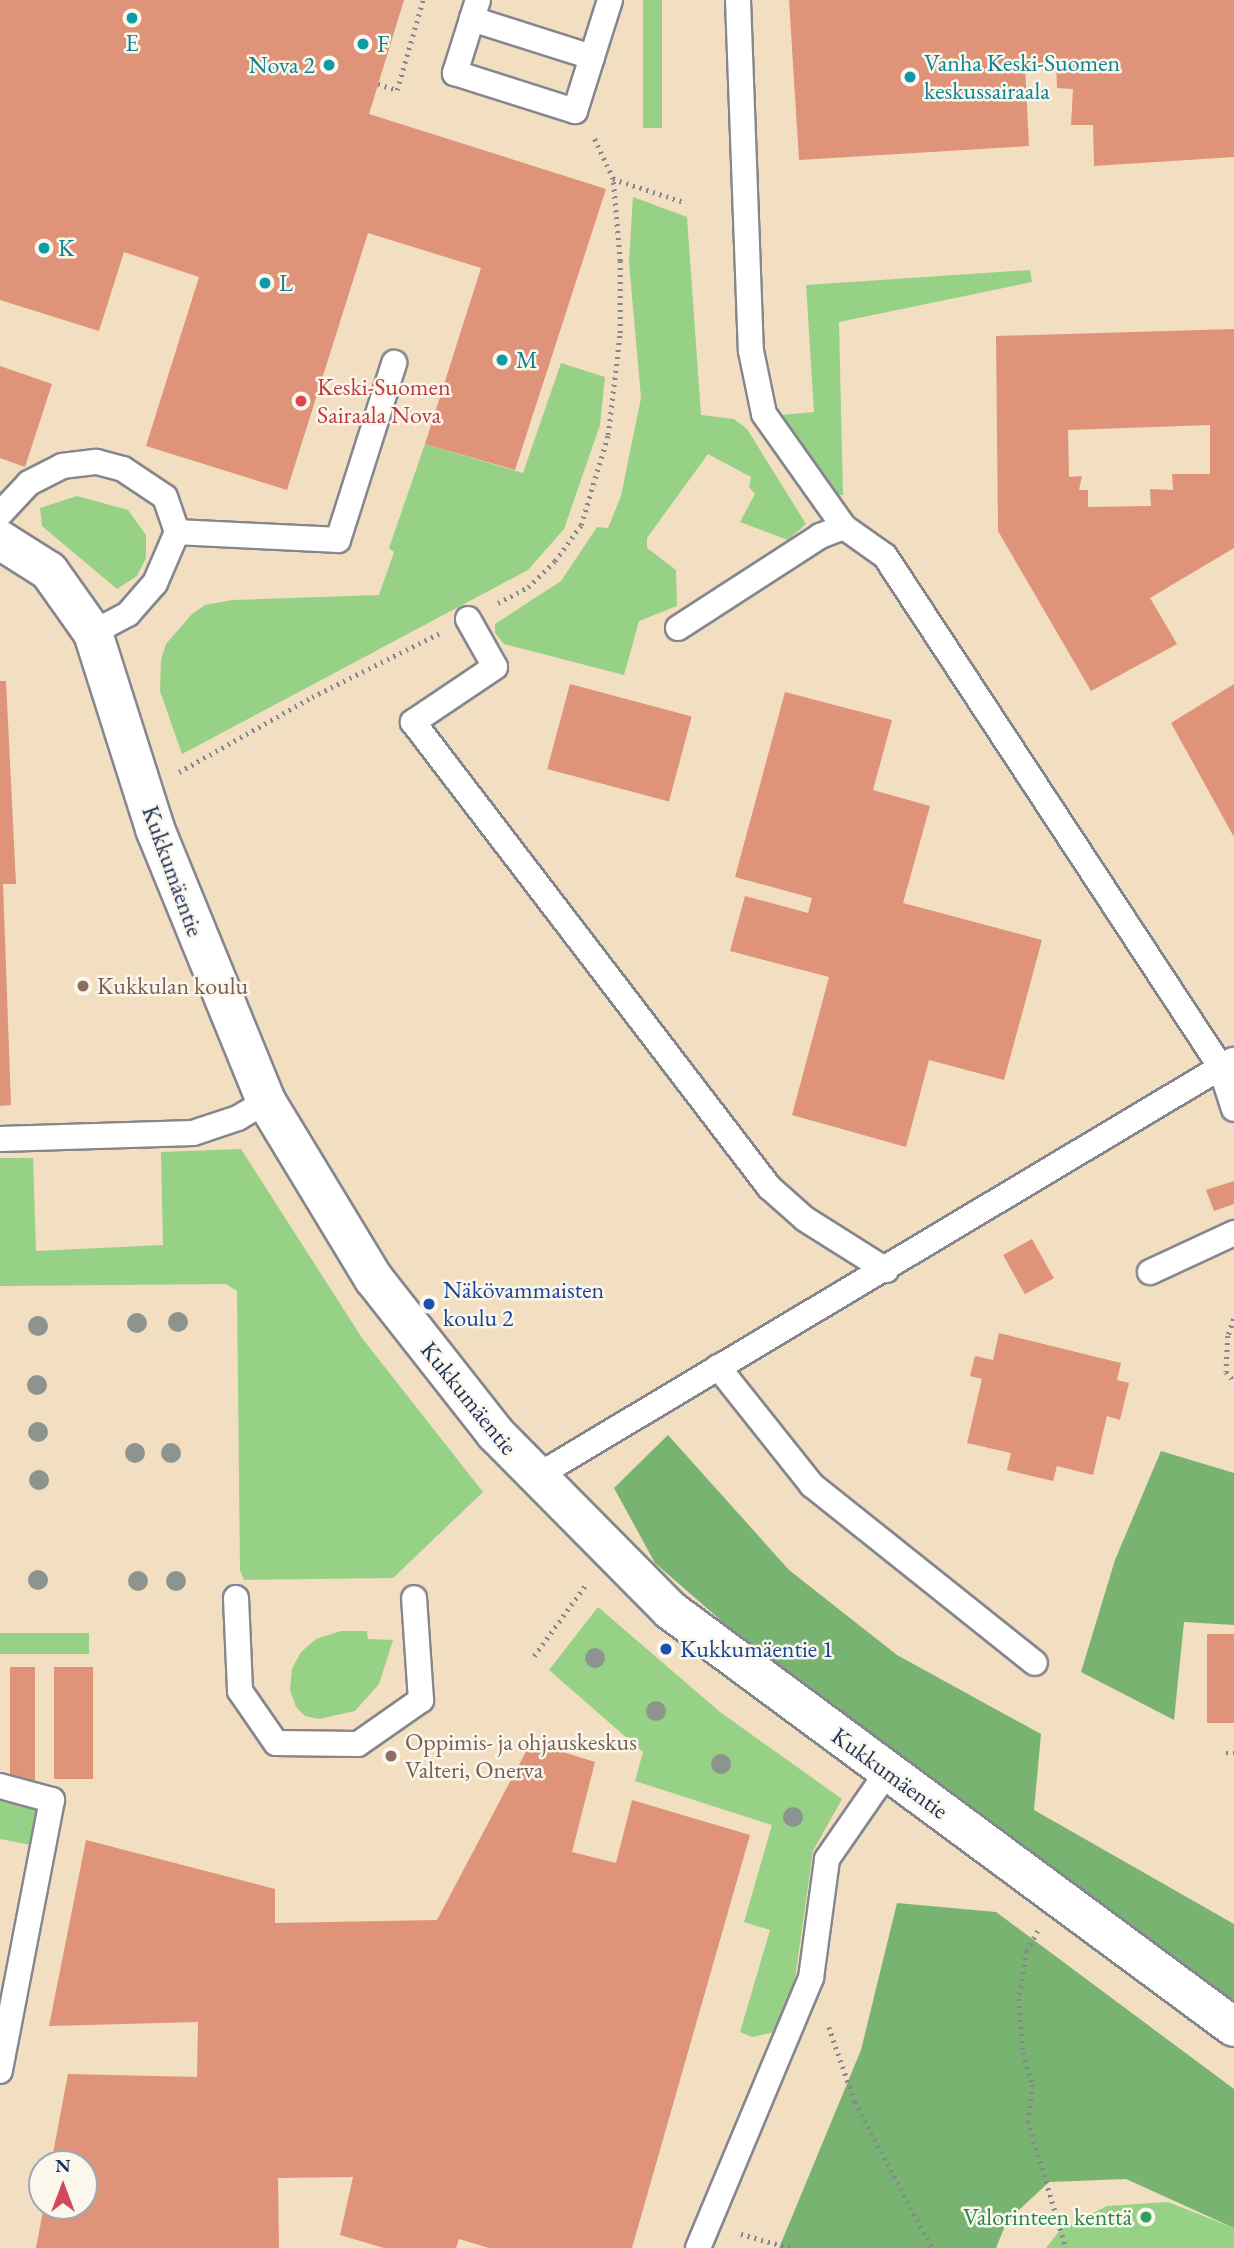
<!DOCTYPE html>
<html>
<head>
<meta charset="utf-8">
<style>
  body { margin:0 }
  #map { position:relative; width:1234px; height:2248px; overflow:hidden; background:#f2dec0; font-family:"EB Garamond",serif }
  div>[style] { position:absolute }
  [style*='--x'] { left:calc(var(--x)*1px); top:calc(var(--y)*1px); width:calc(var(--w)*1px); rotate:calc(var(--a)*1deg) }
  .green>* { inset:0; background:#97d185; transform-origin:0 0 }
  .forest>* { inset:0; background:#79b372 }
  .building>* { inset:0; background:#df9479; transform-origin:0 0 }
  .path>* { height:4.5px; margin-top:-2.25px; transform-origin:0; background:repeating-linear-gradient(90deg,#86868f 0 2px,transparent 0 7px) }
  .roads { filter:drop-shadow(2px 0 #86868f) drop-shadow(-2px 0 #86868f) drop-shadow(0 2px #86868f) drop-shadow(0 -2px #86868f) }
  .service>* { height:24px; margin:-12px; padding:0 12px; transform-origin:12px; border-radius:12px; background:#fff }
  .minor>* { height:38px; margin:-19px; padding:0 19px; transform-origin:19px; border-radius:19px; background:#fff }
  .trees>* { width:20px; height:20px; margin:-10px; border-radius:50%; background:#8d9490 }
  .dots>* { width:19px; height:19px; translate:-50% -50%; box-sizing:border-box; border:4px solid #fbf7ec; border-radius:50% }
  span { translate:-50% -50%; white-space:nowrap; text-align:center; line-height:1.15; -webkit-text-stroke:5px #fbf7ec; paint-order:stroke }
  .culture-label { font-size:24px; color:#0d838f }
  .left { translate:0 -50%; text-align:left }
  .right { translate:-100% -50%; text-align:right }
  .health-label { font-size:24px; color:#be3a42 }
  .street-label { font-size:24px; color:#1b2f5e }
  .education-label { font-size:24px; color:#785e54 }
  .transit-label { font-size:24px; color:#164399 }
  .leisure-label { font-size:24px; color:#27864d }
  .north { position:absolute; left:28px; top:2150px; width:70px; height:70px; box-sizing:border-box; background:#fbf7ec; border:2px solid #a1a7b3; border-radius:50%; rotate:0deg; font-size:19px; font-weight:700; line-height:28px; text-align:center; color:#1b2f5e }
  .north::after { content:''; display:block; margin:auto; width:24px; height:32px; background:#d1495b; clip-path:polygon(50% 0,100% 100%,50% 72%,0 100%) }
</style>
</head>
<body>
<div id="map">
  <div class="green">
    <div style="left:643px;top:0;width:19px;height:128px"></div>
    <div style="clip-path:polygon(633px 197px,687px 217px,701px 415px,734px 419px,747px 429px,806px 524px,788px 540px,740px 522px,755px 494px,749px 487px,751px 477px,708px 454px,647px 538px,647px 548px,676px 570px,677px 606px,639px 621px,624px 675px,504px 644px,495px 633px,495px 624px,561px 581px,597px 527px,608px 528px,621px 496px,641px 398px,629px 262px)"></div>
    <div style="clip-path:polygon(1030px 270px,1032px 282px,839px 322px,843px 495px,838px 495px,781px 415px,814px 412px,806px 285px)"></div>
    <div style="clip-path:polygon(561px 363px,605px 377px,600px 425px,564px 529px,528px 570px,182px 754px,160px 691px,161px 660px,166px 644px,192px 614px,205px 605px,232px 600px,379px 595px,394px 552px,389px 548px,425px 444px,523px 473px)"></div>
    <div style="clip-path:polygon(77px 496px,128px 510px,146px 535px,146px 558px,137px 576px,117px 589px,42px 526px,40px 508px)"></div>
    <div style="clip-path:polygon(241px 1149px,362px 1338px,483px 1492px,393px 1578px,244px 1580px,240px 1570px,237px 1291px,226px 1284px,0 1286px,0 1158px,33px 1158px,36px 1251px,163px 1245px,161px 1152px)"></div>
    <div style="clip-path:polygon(598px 1607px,720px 1712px,842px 1799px,813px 1851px,795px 1979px,775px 2032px,752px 2037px,740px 2032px,770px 1930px,744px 1922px,772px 1825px,635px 1781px,643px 1752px,549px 1670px)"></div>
    <div style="clip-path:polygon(341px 1631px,367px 1631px,368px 1639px,393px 1640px,379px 1684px,355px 1711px,319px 1719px,305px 1716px,296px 1707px,290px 1690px,292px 1669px,301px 1652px,316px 1639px)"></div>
    <div style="left:0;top:1633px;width:89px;height:21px"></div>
    <div style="clip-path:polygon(0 1797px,37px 1807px,31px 1845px,0 1839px)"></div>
    <div style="clip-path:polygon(1168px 2202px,1234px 2228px,1234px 2248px,1046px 2248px,1060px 2230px,1107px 2206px)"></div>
  </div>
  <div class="forest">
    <div style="clip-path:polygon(668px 1435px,789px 1570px,897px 1655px,1041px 1734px,1034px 1810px,1234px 1924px,1234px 2005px,756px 1651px,655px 1563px,614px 1488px)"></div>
    <div style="clip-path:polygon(1161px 1451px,1234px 1473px,1234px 1625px,1184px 1622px,1174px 1720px,1081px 1672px,1115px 1560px)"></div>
    <div style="clip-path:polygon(897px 1903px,996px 1912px,1234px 2089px,1234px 2228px,1126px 2179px,1049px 2182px,1007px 2221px,996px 2248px,779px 2248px,861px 2050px)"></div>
  </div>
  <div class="building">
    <div style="clip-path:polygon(0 0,404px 0,369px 114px,606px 189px,515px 470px,425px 444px,481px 268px,368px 233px,287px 490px,146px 446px,199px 277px,124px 252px,99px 331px,0 300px)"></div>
    <div style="clip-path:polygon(789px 0,1234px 0,1234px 157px,1094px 166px,1093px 125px,1071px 125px,1073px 89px,1057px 88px,1056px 64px,1025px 66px,1029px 146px,799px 160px)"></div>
    <div style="clip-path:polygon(evenodd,1234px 329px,1234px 548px,1150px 598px,1177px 644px,1091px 691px,998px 531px,996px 336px,1234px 329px,1210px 425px,1210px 474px,1172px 474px,1173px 490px,1150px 489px,1151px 506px,1088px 507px,1088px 490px,1079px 490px,1082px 476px,1069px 477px,1068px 430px,1210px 425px)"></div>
    <div style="clip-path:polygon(0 366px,52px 384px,25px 467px,0 458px)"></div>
    <div style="clip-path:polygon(0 681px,6px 681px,16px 884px,3px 884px,11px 1105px,0 1106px)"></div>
    <div style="left:570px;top:684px;width:126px;height:88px;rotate:15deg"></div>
    <div style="clip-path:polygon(1234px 684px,1234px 837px,1171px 723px)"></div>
    <div style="clip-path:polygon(785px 692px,892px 720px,873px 790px,930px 806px,903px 903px,1042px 940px,1004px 1080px,929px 1060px,906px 1147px,792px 1115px,829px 977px,730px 951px,745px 896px,808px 913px,812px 898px,735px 877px)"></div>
    <div style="clip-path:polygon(1234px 1181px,1234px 1204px,1214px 1211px,1206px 1190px)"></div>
    <div style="left:1032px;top:1239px;width:45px;height:33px;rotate:61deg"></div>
    <div style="clip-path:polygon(999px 1333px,1121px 1363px,1117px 1380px,1129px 1383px,1120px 1420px,1107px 1416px,1093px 1475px,1057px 1466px,1053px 1481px,1007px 1470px,1011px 1453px,967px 1443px,982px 1379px,970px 1376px,975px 1356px,993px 1360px)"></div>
    <div style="left:1234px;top:1634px;width:89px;height:27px;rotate:90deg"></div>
    <div style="left:10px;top:1667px;width:25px;height:113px"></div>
    <div style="left:54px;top:1667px;width:39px;height:112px"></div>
    <div style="clip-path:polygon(531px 1742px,595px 1762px,572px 1852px,616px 1863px,632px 1800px,750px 1835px,632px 2248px,489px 2248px,459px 2239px,456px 2248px,384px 2248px,340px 2235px,353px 2177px,278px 2178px,279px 2248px,36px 2248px,44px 2206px,84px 2206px,84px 2164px,51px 2164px,68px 2074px,197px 2077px,198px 2022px,49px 2026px,86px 1840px,275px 1889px,275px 1923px,437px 1920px)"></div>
  </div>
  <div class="path">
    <div style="--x:378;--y:84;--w:20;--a:18"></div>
    <div style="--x:397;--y:90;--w:94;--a:-73.9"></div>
    <div style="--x:613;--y:179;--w:75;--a:17.9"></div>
    <div style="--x:498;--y:603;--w:34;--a:-28"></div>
    <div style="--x:528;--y:587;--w:37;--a:-44"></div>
    <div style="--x:555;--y:561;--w:44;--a:-54.2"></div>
    <div style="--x:581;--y:525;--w:94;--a:-73.3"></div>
    <div style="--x:608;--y:435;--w:103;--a:-83.3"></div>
    <div style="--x:620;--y:333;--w:72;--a:-90"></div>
    <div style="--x:620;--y:261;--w:82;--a:-94.9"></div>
    <div style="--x:613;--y:179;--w:45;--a:-114.9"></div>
    <div style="--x:179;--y:772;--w:153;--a:-29.4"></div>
    <div style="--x:312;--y:697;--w:143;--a:-26.6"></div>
    <div style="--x:1234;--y:1319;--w:18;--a:109"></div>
    <div style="--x:1228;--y:1336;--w:36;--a:93"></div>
    <div style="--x:1226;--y:1372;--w:12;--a:48"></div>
    <div style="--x:534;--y:1656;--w:90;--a:-54"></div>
    <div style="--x:1226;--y:1753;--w:8;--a:0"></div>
    <div style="--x:1038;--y:1931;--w:23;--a:119"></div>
    <div style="--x:1027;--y:1951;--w:49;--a:99.5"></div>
    <div style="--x:1019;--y:1999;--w:54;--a:85.8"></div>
    <div style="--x:1023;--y:2053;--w:34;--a:73"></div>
    <div style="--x:1033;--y:2085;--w:36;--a:98"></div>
    <div style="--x:1028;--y:2121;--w:133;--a:73.3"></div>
    <div style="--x:829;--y:2027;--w:79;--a:70.9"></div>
    <div style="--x:855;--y:2102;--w:165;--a:62.2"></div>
    <div style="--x:741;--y:2234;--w:52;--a:15.6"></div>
  </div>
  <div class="roads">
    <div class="service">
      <div style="--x:478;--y:0;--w:20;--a:108"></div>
      <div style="--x:472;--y:19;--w:126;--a:17.6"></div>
      <div style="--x:592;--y:57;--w:60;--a:-72.5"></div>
      <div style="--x:738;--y:0;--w:351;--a:87.9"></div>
      <div style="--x:751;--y:351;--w:64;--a:78.3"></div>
      <div style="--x:764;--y:414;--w:138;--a:54.7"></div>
      <div style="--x:844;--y:527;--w:50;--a:35.3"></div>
      <div style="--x:885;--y:556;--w:610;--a:56.7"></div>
      <div style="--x:1220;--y:1066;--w:45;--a:72"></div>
      <div style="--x:472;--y:19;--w:57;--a:107.5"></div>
      <div style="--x:455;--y:73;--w:126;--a:17.6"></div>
      <div style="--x:575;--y:111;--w:57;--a:-72.5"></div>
      <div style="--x:0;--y:514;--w:42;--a:-46.9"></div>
      <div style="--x:29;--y:483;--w:37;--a:-27"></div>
      <div style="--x:62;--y:466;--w:35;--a:-7"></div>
      <div style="--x:97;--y:462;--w:27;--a:15"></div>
      <div style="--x:123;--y:469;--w:50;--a:33.7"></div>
      <div style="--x:165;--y:497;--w:37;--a:71"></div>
      <div style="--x:177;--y:532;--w:56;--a:113.3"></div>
      <div style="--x:155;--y:583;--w:41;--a:131.1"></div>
      <div style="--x:128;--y:614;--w:40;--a:152"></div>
      <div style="--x:177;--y:532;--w:161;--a:2.8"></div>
      <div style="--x:338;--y:540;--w:186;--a:-72.4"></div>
      <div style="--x:468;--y:619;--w:55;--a:60.6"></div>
      <div style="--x:495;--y:667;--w:99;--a:146.1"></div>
      <div style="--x:413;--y:722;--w:586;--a:52.56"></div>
      <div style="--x:769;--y:1187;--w:48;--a:41.6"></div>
      <div style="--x:805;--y:1219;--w:96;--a:32.2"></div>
      <div style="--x:678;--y:628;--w:169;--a:-32.9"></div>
      <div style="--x:820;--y:536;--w:26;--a:-21"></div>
      <div style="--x:0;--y:1139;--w:193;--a:-1.8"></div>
      <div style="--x:193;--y:1133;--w:47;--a:-18.4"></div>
      <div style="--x:238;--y:1118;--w:33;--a:-31"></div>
      <div style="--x:1150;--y:1272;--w:93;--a:-24.9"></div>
      <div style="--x:718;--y:1367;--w:151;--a:51.5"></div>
      <div style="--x:812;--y:1485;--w:285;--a:38.6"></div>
      <div style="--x:537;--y:1476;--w:811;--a:-30.87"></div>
      <div style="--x:236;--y:1598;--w:93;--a:87.5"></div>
      <div style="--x:240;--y:1691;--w:63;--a:55.3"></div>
      <div style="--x:276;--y:1743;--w:82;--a:0.7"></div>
      <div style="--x:358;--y:1744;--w:77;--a:-34.9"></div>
      <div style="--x:421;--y:1700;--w:102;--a:-93.9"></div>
      <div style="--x:0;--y:1786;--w:54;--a:15.1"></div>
      <div style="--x:52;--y:1800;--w:276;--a:100.9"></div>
      <div style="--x:698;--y:2248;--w:293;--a:-67.3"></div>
      <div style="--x:811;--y:1978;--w:120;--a:-82.3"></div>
      <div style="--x:827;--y:1859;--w:107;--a:-55.3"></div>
    </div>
    <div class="minor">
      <div style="--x:0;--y:540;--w:58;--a:32.3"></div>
      <div style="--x:49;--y:571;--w:76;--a:54.6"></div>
      <div style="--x:93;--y:633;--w:206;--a:72.4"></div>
      <div style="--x:155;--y:829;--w:294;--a:67.8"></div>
      <div style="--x:266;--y:1101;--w:208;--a:58.8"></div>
      <div style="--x:374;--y:1279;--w:196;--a:51.8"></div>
      <div style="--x:495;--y:1433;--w:249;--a:45.3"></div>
      <div style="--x:670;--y:1610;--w:701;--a:36.48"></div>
    </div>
  </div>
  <div class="trees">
    <div style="left:178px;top:1322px"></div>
    <div style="left:137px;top:1323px"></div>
    <div style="left:38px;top:1326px"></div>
    <div style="left:37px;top:1385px"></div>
    <div style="left:38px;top:1432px"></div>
    <div style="left:135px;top:1453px"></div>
    <div style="left:171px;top:1453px"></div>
    <div style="left:39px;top:1480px"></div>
    <div style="left:38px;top:1580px"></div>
    <div style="left:138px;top:1581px"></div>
    <div style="left:176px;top:1581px"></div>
    <div style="left:595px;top:1658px"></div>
    <div style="left:656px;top:1711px"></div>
    <div style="left:721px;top:1764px"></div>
    <div style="left:793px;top:1817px"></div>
  </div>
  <div class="dots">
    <div style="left:132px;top:18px;background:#0f9aa8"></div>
    <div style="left:363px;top:44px;background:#0f9aa8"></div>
    <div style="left:329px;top:65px;background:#0f9aa8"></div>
    <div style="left:910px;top:77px;background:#0f9aa8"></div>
    <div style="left:44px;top:248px;background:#0f9aa8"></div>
    <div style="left:265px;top:283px;background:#0f9aa8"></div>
    <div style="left:502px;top:360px;background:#0f9aa8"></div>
    <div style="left:301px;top:401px;background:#e0444e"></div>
    <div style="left:83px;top:986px;background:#8d6e63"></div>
    <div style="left:429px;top:1304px;background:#1a4fb4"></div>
    <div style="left:666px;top:1649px;background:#1a4fb4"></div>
    <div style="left:391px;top:1756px;background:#8d6e63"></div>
    <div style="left:1146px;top:2217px;background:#2e9e5b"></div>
  </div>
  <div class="culture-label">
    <span style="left:132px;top:43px">E</span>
    <span class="left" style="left:377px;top:44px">F</span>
    <span class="left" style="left:924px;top:77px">Vanha Keski-Suomen<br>keskussairaala</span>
    <span class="right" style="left:315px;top:65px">Nova 2</span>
    <span class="left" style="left:58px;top:248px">K</span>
    <span class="left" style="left:279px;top:283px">L</span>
    <span class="left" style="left:516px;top:360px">M</span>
  </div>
  <div class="health-label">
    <span class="left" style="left:317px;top:401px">Keski-Suomen<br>Sairaala Nova</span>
  </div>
  <div class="street-label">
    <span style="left:173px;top:871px;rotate:70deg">Kukkumäentie</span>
    <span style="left:469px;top:1398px;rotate:51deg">Kukkumäentie</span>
    <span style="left:890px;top:1773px;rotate:36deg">Kukkumäentie</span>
  </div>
  <div class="education-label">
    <span class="left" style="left:97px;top:986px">Kukkulan koulu</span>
    <span class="left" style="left:405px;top:1756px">Oppimis- ja ohjauskeskus<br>Valteri, Onerva</span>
  </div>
  <div class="transit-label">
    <span class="left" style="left:443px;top:1304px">Näkövammaisten<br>koulu 2</span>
    <span class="left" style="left:680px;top:1649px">Kukkumäentie 1</span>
  </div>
  <div class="leisure-label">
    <span class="right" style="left:1132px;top:2217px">Valorinteen kenttä</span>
  </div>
  <div class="north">N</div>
</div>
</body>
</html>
